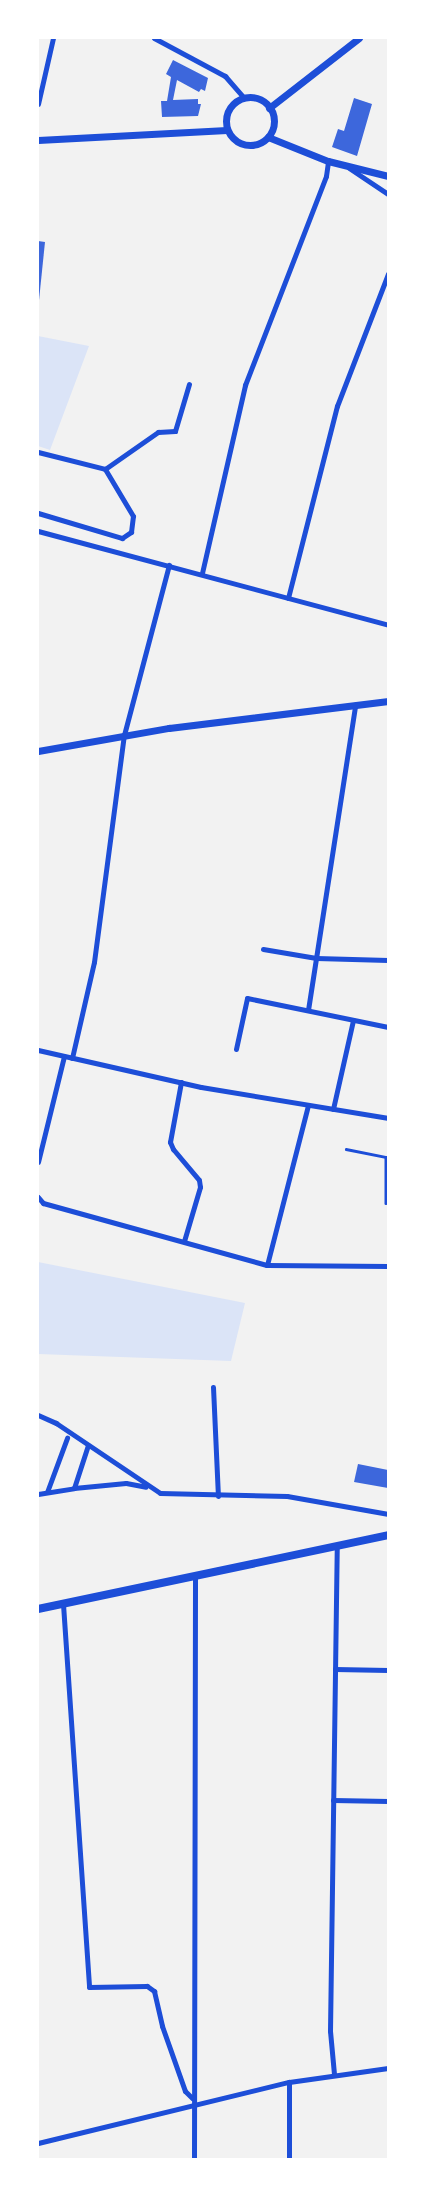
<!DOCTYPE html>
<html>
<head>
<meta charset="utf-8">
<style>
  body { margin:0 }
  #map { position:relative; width:426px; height:2197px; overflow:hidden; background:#f2f2f2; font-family:"Times New Roman",serif }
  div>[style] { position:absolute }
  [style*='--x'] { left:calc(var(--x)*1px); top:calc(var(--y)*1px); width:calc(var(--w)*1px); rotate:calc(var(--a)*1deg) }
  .green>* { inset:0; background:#dbe4f7 }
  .building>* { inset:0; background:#3d67dc }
  .service>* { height:2.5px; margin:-1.25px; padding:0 1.25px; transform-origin:1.25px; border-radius:1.25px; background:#1d4ed8 }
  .minor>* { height:5px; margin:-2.5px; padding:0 2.5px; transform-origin:2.5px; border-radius:2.5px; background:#1d4ed8 }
  .tertiary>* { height:7px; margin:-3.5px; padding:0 3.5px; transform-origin:3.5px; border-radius:3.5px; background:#1d4ed8 }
  .tertiary>.ring { margin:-3.5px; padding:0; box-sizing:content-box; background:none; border:7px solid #1d4ed8; border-radius:50% }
  .secondary>* { height:8px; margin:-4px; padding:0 4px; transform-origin:4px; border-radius:4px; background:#1d4ed8 }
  span { translate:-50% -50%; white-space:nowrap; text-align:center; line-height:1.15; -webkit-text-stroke:4px #fff; paint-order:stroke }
  .frame { position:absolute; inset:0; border:39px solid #fff; pointer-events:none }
</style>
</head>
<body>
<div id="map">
  <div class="green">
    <div style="clip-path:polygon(38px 336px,89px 346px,50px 450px,38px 446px)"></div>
    <div style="clip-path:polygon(38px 1262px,245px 1303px,231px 1361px,38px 1354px)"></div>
  </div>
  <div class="building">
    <div style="clip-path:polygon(173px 60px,208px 78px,205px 91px,201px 89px,199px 92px,177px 80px,173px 100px,198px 99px,198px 104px,201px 104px,198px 116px,162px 117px,161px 101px,167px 101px,171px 77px,166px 74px)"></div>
    <div style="clip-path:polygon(354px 98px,372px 104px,357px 156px,332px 147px,338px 129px,344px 131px)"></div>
    <div style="clip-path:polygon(38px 241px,45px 242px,38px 310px)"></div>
    <div style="clip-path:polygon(358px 1464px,388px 1470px,388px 1488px,354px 1482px)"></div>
  </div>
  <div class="service">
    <div style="--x:346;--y:1149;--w:41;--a:11.3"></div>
    <div style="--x:386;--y:1157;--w:46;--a:90"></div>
    <div style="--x:386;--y:1203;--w:2;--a:0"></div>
  </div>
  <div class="minor">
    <div style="--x:154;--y:38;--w:81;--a:28.2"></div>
    <div style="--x:225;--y:76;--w:29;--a:49"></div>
    <div style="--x:38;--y:104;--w:68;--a:-77.2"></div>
    <div style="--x:349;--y:168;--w:47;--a:33.7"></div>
    <div style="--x:38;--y:452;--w:69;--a:14.2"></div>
    <div style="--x:105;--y:469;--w:65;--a:-34.9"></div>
    <div style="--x:158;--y:432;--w:17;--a:-3"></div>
    <div style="--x:175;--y:431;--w:49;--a:-73.4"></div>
    <div style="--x:38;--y:513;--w:88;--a:16.6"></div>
    <div style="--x:122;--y:538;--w:11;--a:-34"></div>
    <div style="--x:131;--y:532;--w:16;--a:-83"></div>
    <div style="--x:133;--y:516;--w:55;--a:-120.8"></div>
    <div style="--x:38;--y:531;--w:362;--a:15"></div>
    <div style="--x:202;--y:573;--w:193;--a:-77.1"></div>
    <div style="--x:245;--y:385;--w:224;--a:-68.8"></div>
    <div style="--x:326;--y:176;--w:15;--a:-82"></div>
    <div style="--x:288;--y:598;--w:198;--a:-75.7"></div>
    <div style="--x:337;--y:406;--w:142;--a:-68.9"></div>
    <div style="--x:263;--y:949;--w:54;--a:9.6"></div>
    <div style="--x:316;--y:958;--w:72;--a:1.6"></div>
    <div style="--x:308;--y:1010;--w:309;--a:-81.2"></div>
    <div style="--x:236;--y:1049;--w:52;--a:-77.8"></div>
    <div style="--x:247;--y:998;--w:144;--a:11.6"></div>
    <div style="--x:38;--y:1050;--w:167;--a:12.8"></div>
    <div style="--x:201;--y:1087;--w:190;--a:9.4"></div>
    <div style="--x:72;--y:1058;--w:98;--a:-77.1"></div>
    <div style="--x:94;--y:962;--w:229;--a:-82.5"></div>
    <div style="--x:124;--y:735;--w:176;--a:-75.2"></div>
    <div style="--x:181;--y:1082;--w:61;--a:100.4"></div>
    <div style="--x:170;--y:1142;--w:8;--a:67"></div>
    <div style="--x:173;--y:1149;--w:40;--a:50"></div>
    <div style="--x:199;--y:1180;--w:7;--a:82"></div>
    <div style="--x:200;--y:1187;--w:56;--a:106.5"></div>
    <div style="--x:333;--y:1109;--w:91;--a:-77.3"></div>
    <div style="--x:38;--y:1162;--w:109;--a:-76.2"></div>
    <div style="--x:38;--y:1197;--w:8;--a:50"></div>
    <div style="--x:43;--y:1203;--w:232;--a:15.5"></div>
    <div style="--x:267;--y:1265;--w:121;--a:0.5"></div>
    <div style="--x:267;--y:1265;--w:165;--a:-75.6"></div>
    <div style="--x:213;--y:1387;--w:109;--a:87.4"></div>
    <div style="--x:38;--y:1415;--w:20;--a:24"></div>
    <div style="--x:56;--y:1423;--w:125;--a:33.9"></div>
    <div style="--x:160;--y:1493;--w:127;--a:1.4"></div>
    <div style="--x:287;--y:1496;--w:103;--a:10.1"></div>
    <div style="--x:74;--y:1488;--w:52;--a:-5.5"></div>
    <div style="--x:126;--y:1483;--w:20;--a:11"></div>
    <div style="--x:47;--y:1492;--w:58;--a:-69.7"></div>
    <div style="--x:38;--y:1494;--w:36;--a:-9"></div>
    <div style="--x:74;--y:1488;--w:45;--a:-72"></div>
    <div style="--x:63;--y:1604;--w:384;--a:86.1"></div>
    <div style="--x:89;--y:1987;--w:58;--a:-1"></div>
    <div style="--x:147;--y:1986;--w:9;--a:36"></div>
    <div style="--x:154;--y:1991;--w:36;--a:77"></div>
    <div style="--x:162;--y:2026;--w:69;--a:70.5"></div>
    <div style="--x:185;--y:2091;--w:10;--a:45"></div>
    <div style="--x:335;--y:1669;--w:53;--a:1.1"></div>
    <div style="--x:333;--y:1800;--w:55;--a:1"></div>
    <div style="--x:334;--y:2074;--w:43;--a:-95.3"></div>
    <div style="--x:330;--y:2031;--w:484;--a:-89.2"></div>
    <div style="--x:289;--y:2082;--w:78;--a:90"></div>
    <div style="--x:38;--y:2143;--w:258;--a:-13.7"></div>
    <div style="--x:289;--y:2082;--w:100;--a:-8"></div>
    <div style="--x:194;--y:2160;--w:584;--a:-89.9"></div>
  </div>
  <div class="tertiary">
    <div class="ring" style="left:226px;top:97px;width:41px;height:41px"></div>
    <div style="--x:269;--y:108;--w:114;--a:-37.9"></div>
    <div style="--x:268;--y:137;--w:65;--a:21.8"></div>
    <div style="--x:328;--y:161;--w:62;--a:14"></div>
    <div style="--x:38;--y:140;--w:189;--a:-3"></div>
    <div style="--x:38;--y:751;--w:133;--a:-10"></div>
    <div style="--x:169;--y:728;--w:221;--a:-7"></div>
  </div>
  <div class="secondary">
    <div style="--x:38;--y:1609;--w:358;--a:-11.9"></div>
  </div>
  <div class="frame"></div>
</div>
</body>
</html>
